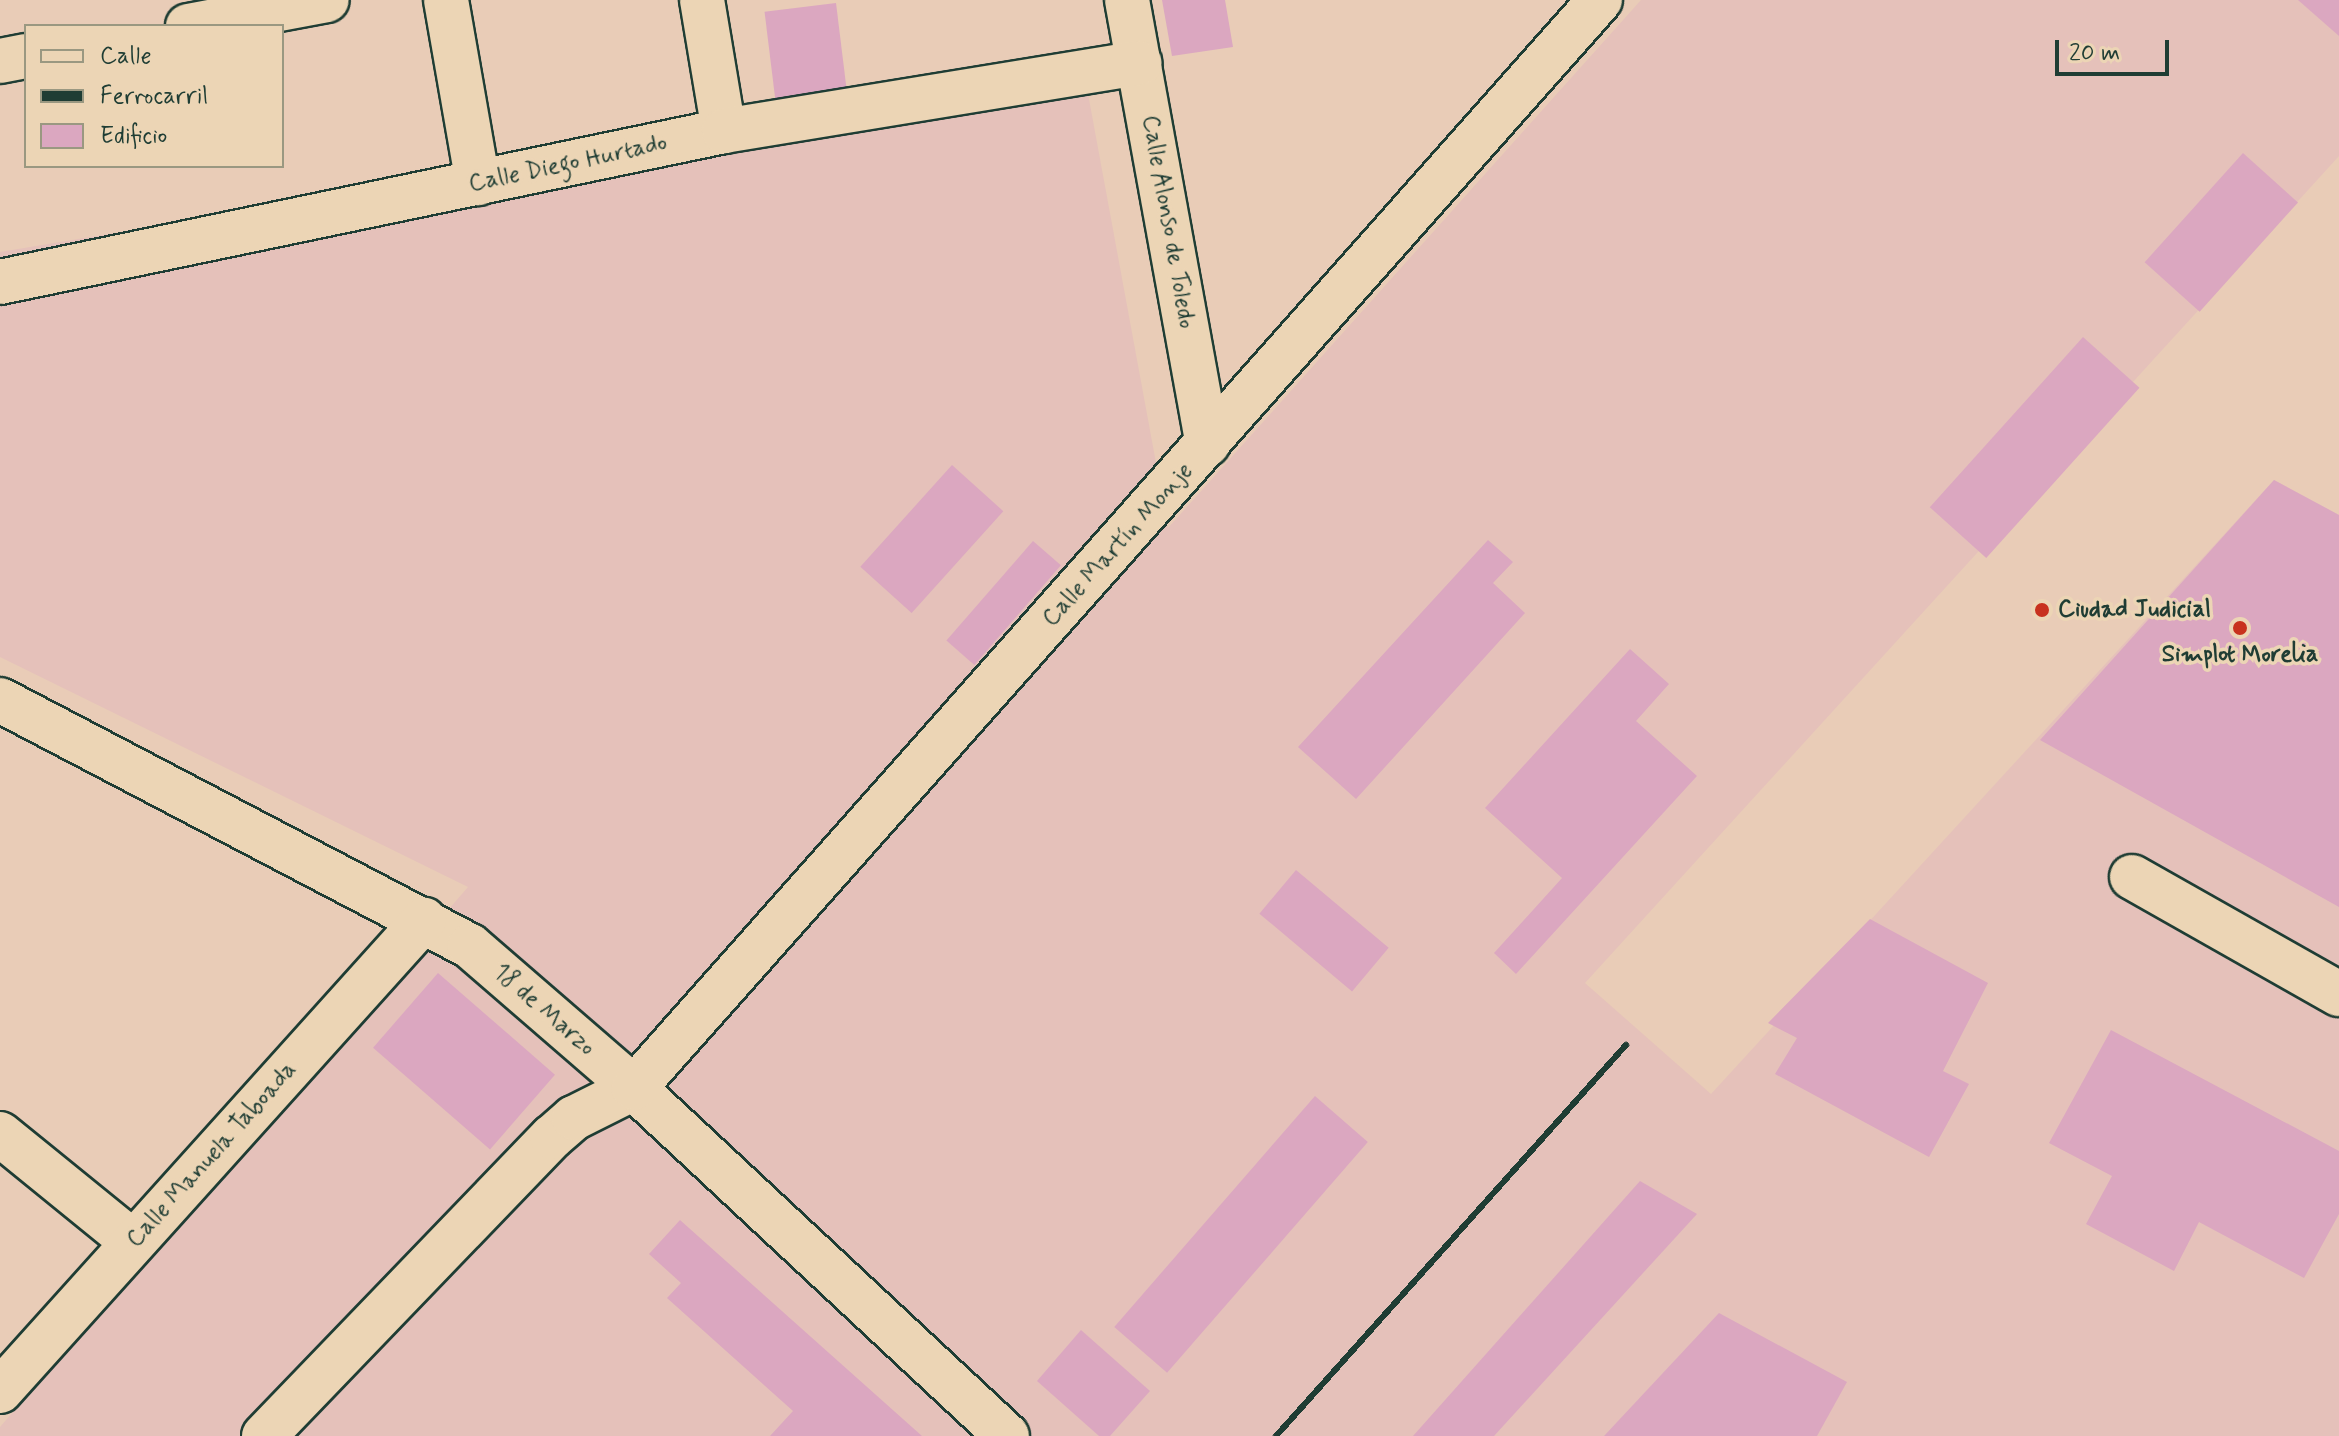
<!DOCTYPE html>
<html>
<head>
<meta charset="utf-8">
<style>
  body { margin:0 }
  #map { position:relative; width:2339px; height:1436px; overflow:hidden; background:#e9ccb7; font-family:Mynerve,sans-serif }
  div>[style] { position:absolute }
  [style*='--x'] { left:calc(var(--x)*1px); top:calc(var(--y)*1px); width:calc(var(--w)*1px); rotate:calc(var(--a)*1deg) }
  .built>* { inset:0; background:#e5c1ba }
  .building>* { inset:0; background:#dba7c0; transform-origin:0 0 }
  .roads { filter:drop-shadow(2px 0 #1f3d34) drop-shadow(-2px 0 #1f3d34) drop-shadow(0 2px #1f3d34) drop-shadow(0 -2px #1f3d34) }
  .minor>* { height:44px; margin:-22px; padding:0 22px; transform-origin:22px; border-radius:22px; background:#ecd5b5 }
  .rail>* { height:6px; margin:-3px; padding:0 3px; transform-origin:3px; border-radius:3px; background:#1f3d34 }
  .dots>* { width:22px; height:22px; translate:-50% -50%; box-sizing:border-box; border:4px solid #ecd5b5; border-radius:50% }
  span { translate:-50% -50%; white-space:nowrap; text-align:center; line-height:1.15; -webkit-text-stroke:7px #ecd5b5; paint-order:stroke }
  .street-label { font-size:24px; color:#1f3d34 }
  .poi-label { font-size:24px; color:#1f3d34; font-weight:700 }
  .left { translate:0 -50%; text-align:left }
  .legend { position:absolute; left:24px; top:24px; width:260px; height:144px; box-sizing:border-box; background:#ecd5b5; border:2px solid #9a9881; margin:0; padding:10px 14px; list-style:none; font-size:24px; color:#1f3d34 }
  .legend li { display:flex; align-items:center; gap:16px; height:40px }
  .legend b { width:40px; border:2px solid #9a9881 }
  .scale { position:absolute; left:2055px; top:40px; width:114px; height:36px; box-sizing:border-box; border:4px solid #1f3d34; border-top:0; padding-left:10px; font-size:24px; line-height:28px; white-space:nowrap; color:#1f3d34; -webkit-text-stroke:6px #ecd5b5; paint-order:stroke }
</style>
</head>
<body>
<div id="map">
  <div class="built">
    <div style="clip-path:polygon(1641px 0,2339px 0,2339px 156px,1585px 983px,1711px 1094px,2274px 480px,2339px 515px,2339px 1436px,0 1436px,0 1427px,468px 887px,0 657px,0 252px,1084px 72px,1168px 528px)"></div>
  </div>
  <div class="building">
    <div style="clip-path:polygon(1162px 0,1225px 0,1233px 47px,1172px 56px)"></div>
    <div style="clip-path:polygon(2298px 0,2339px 0,2339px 36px)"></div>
    <div style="left:836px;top:3px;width:92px;height:72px;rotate:83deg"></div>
    <div style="left:2243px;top:153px;width:74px;height:147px;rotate:42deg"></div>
    <div style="left:2083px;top:337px;width:76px;height:229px;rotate:42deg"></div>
    <div style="left:952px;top:465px;width:69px;height:137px;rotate:42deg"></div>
    <div style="clip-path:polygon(2274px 480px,2339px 515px,2339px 907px,2040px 740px)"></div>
    <div style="clip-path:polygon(1488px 540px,1513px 562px,1493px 583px,1525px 613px,1356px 799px,1298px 747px)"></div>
    <div style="left:1033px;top:541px;width:37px;height:132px;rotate:41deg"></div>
    <div style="clip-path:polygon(1630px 649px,1669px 684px,1636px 721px,1697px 776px,1516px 974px,1494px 953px,1562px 878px,1485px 808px)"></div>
    <div style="left:1296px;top:870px;width:121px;height:57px;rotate:40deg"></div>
    <div style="clip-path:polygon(1870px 919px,1988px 983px,1943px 1071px,1969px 1084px,1929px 1157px,1775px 1074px,1797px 1038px,1768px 1023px)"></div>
    <div style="left:438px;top:973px;width:155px;height:99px;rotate:41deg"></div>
    <div style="clip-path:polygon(2111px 1030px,2339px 1151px,2339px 1214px,2304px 1278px,2199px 1222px,2174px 1271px,2086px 1224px,2112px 1176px,2049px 1143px)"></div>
    <div style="left:1315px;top:1096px;width:70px;height:306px;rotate:41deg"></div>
    <div style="clip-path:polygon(1640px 1181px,1697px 1214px,1494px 1436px,1413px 1436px)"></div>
    <div style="clip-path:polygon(680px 1220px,922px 1436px,770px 1436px,793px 1411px,667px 1298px,681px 1283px,649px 1254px)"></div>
    <div style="clip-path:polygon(1719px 1313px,1847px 1382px,1817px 1436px,1604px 1436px)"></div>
    <div style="clip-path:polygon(1081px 1330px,1150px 1391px,1110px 1436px,1099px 1436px,1037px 1381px)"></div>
  </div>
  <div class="roads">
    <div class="minor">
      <div style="--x:446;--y:0;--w:186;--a:80.1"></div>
      <div style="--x:702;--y:0;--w:133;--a:80.5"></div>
      <div style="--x:1127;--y:0;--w:451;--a:79.7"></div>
      <div style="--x:188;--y:26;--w:141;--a:-10.6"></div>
      <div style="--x:0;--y:61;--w:26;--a:-11"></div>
      <div style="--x:0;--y:282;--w:740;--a:-11.78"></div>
      <div style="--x:724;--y:131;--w:421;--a:-9.3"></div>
      <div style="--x:0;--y:700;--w:530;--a:27.63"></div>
      <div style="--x:470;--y:946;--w:217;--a:40.9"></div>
      <div style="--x:634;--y:1088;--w:510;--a:43.01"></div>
      <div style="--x:2132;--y:877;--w:238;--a:29.5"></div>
      <div style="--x:0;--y:1134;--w:171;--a:39.1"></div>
      <div style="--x:0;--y:1391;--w:634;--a:-48.01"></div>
      <div style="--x:264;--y:1436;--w:415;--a:-46.1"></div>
      <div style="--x:552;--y:1137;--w:29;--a:-41"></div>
      <div style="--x:574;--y:1118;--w:67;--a:-26.6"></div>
      <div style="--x:634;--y:1088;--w:1455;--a:-48.4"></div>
    </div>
  </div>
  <div class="rail">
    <div style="--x:1276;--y:1436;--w:525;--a:-48.17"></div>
  </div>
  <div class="dots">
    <div style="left:2042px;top:610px;background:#c8321e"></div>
    <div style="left:2240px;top:628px;background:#c8321e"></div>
  </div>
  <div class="street-label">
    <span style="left:568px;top:164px;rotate:-12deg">Calle Diego Hurtado</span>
    <span style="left:1168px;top:222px;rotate:80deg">Calle Alonso de Toledo</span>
    <span style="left:1118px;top:545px;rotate:-48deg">Calle Martín Monje</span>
    <span style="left:544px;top:1010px;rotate:41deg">18 de Marzo</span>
    <span style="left:212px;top:1155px;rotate:-48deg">Calle Manuela Taboada</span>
  </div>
  <div class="poi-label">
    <span class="left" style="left:2058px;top:610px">Ciudad Judicial</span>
    <span style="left:2240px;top:655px">Simplot Morelia</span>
  </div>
  <ul class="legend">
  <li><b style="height:10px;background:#ecd5b5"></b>Calle</li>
  <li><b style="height:10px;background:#1f3d34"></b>Ferrocarril</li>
  <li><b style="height:22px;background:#dba7c0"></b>Edificio</li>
  </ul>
  <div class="scale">20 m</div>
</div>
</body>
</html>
